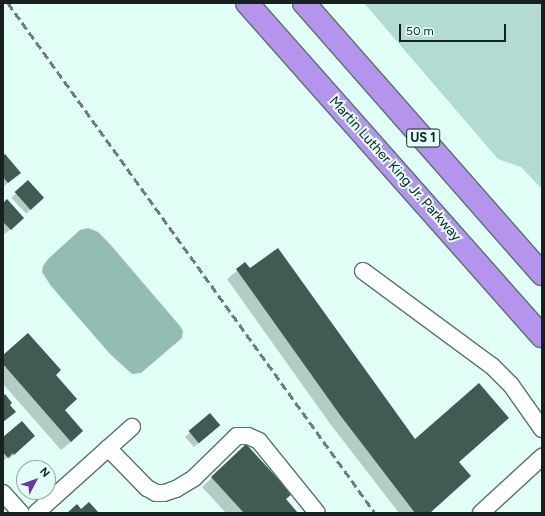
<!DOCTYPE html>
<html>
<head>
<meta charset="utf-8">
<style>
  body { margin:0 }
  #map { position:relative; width:545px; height:516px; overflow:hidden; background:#e2fff7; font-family:Figtree,sans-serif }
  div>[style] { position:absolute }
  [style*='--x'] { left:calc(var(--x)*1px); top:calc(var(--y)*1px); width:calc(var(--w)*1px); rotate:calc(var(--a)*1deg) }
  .green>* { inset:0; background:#b2dcd1 }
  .water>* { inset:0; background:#93bdb2 }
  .shadow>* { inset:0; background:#0003; transform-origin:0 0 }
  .building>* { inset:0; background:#415a54; transform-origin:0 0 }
  .roads { filter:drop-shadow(1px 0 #5a746d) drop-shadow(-1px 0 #5a746d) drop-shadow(0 1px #5a746d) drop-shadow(0 -1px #5a746d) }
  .minor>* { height:16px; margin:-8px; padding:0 8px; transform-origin:8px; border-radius:8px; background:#fff }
  .highway>* { height:22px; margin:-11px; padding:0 11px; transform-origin:11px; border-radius:11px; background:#b494ec }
  .rail>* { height:3px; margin-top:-1.5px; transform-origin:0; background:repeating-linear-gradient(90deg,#6e807b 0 8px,transparent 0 12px) }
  span { translate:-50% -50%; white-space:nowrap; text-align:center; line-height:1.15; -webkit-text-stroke:4px #e2fff7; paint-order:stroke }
  .shield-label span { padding:1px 3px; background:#e2fff7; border:1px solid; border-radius:3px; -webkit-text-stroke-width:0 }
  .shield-label { font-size:13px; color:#17211f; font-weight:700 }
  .street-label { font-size:14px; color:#17211f }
  .frame { position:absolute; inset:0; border:4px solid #17211f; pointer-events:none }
  .north { position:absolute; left:16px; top:460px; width:40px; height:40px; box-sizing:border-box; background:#e2fff7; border:1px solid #91a6a1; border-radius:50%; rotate:49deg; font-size:11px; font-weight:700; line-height:16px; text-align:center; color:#17211f }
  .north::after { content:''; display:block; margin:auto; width:14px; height:18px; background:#6b35ab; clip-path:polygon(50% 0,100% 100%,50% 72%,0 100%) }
  .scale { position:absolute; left:399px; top:24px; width:107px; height:18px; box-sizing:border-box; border:2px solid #17211f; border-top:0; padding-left:5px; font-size:12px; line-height:14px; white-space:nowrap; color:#17211f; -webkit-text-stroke:3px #e2fff7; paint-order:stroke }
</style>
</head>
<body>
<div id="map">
  <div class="green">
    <div style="clip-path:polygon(364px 3px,542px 3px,542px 189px,521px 167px,498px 159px)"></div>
  </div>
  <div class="water">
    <div style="clip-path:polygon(88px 228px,98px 232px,109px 243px,180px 326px,183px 331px,182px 338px,141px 373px,132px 374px,110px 354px,51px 286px,42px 272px,43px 266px,48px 259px,80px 230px)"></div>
  </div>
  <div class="shadow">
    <div style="clip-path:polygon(3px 156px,15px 177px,3px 187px)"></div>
    <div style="left:28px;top:182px;width:22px;height:23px;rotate:47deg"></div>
    <div style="clip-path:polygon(3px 204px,18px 223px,5px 234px,3px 231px)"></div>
    <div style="clip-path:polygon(245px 264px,415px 440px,508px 418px,458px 463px,430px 513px,399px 513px,331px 425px,227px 279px)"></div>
    <div style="clip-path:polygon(3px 356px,55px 375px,76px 399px,64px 411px,73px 440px,61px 450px,3px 384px)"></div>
    <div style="clip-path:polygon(210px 415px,214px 430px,194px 447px,185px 437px)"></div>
    <div style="clip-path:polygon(3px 438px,29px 441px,9px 459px,8px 457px,3px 461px)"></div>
    <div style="clip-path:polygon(246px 446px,284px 499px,297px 513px,226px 513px,202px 487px)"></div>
  </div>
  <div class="building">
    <div style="clip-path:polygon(5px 154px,21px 173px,8px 183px,3px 177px,3px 155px)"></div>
    <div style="left:28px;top:180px;width:24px;height:18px;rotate:48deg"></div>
    <div style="clip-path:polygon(7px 199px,24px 218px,11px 230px,3px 222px,3px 203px)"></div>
    <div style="clip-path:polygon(278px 248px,415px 439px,479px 383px,509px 418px,459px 462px,471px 476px,430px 513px,415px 513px,340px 415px,236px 269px,245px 262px,250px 268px)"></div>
    <div style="clip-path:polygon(28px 333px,61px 370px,56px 375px,77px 399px,65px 410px,83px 431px,71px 442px,3px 364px,3px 355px)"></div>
    <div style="clip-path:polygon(5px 394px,12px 403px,10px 405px,16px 412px,3px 422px,3px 396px)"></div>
    <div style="left:210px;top:413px;width:16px;height:28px;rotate:50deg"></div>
    <div style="clip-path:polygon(22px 421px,35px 436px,14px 455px,13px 453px,8px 458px,3px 452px,3px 437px)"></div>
    <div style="clip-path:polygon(246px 444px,292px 494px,286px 499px,298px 513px,244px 513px,211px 477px)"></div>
    <div style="clip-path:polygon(89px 502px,99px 513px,67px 513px,77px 504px,81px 509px)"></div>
  </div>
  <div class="roads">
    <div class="minor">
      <div style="--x:363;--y:271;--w:160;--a:36.4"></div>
      <div style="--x:492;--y:366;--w:27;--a:45"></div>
      <div style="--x:511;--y:385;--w:54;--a:54.8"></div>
      <div style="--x:108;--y:448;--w:56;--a:45.7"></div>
      <div style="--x:147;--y:488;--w:10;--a:29"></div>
      <div style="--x:156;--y:493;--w:8;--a:0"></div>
      <div style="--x:164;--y:493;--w:13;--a:-18"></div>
      <div style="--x:176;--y:489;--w:21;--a:-31"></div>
      <div style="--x:194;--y:478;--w:60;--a:-44.3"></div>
      <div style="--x:237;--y:436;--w:11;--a:0"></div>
      <div style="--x:248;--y:436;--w:12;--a:24"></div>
      <div style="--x:259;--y:441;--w:92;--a:51.1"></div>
      <div style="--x:3;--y:493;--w:27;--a:48"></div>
      <div style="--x:36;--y:513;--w:129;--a:-41.9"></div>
      <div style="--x:481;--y:513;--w:83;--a:-42.6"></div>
    </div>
    <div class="highway">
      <div style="--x:247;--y:3;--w:445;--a:48.5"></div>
      <div style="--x:304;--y:3;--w:361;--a:48.7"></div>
    </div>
  </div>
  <div class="rail">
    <div style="--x:8;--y:3;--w:628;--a:54.26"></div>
  </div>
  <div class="shield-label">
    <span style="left:423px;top:138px">US 1</span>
  </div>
  <div class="street-label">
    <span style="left:395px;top:169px;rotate:48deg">Martin Luther King Jr. Parkway</span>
  </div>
  <div class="frame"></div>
  <div class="north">N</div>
  <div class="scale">50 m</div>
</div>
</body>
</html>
